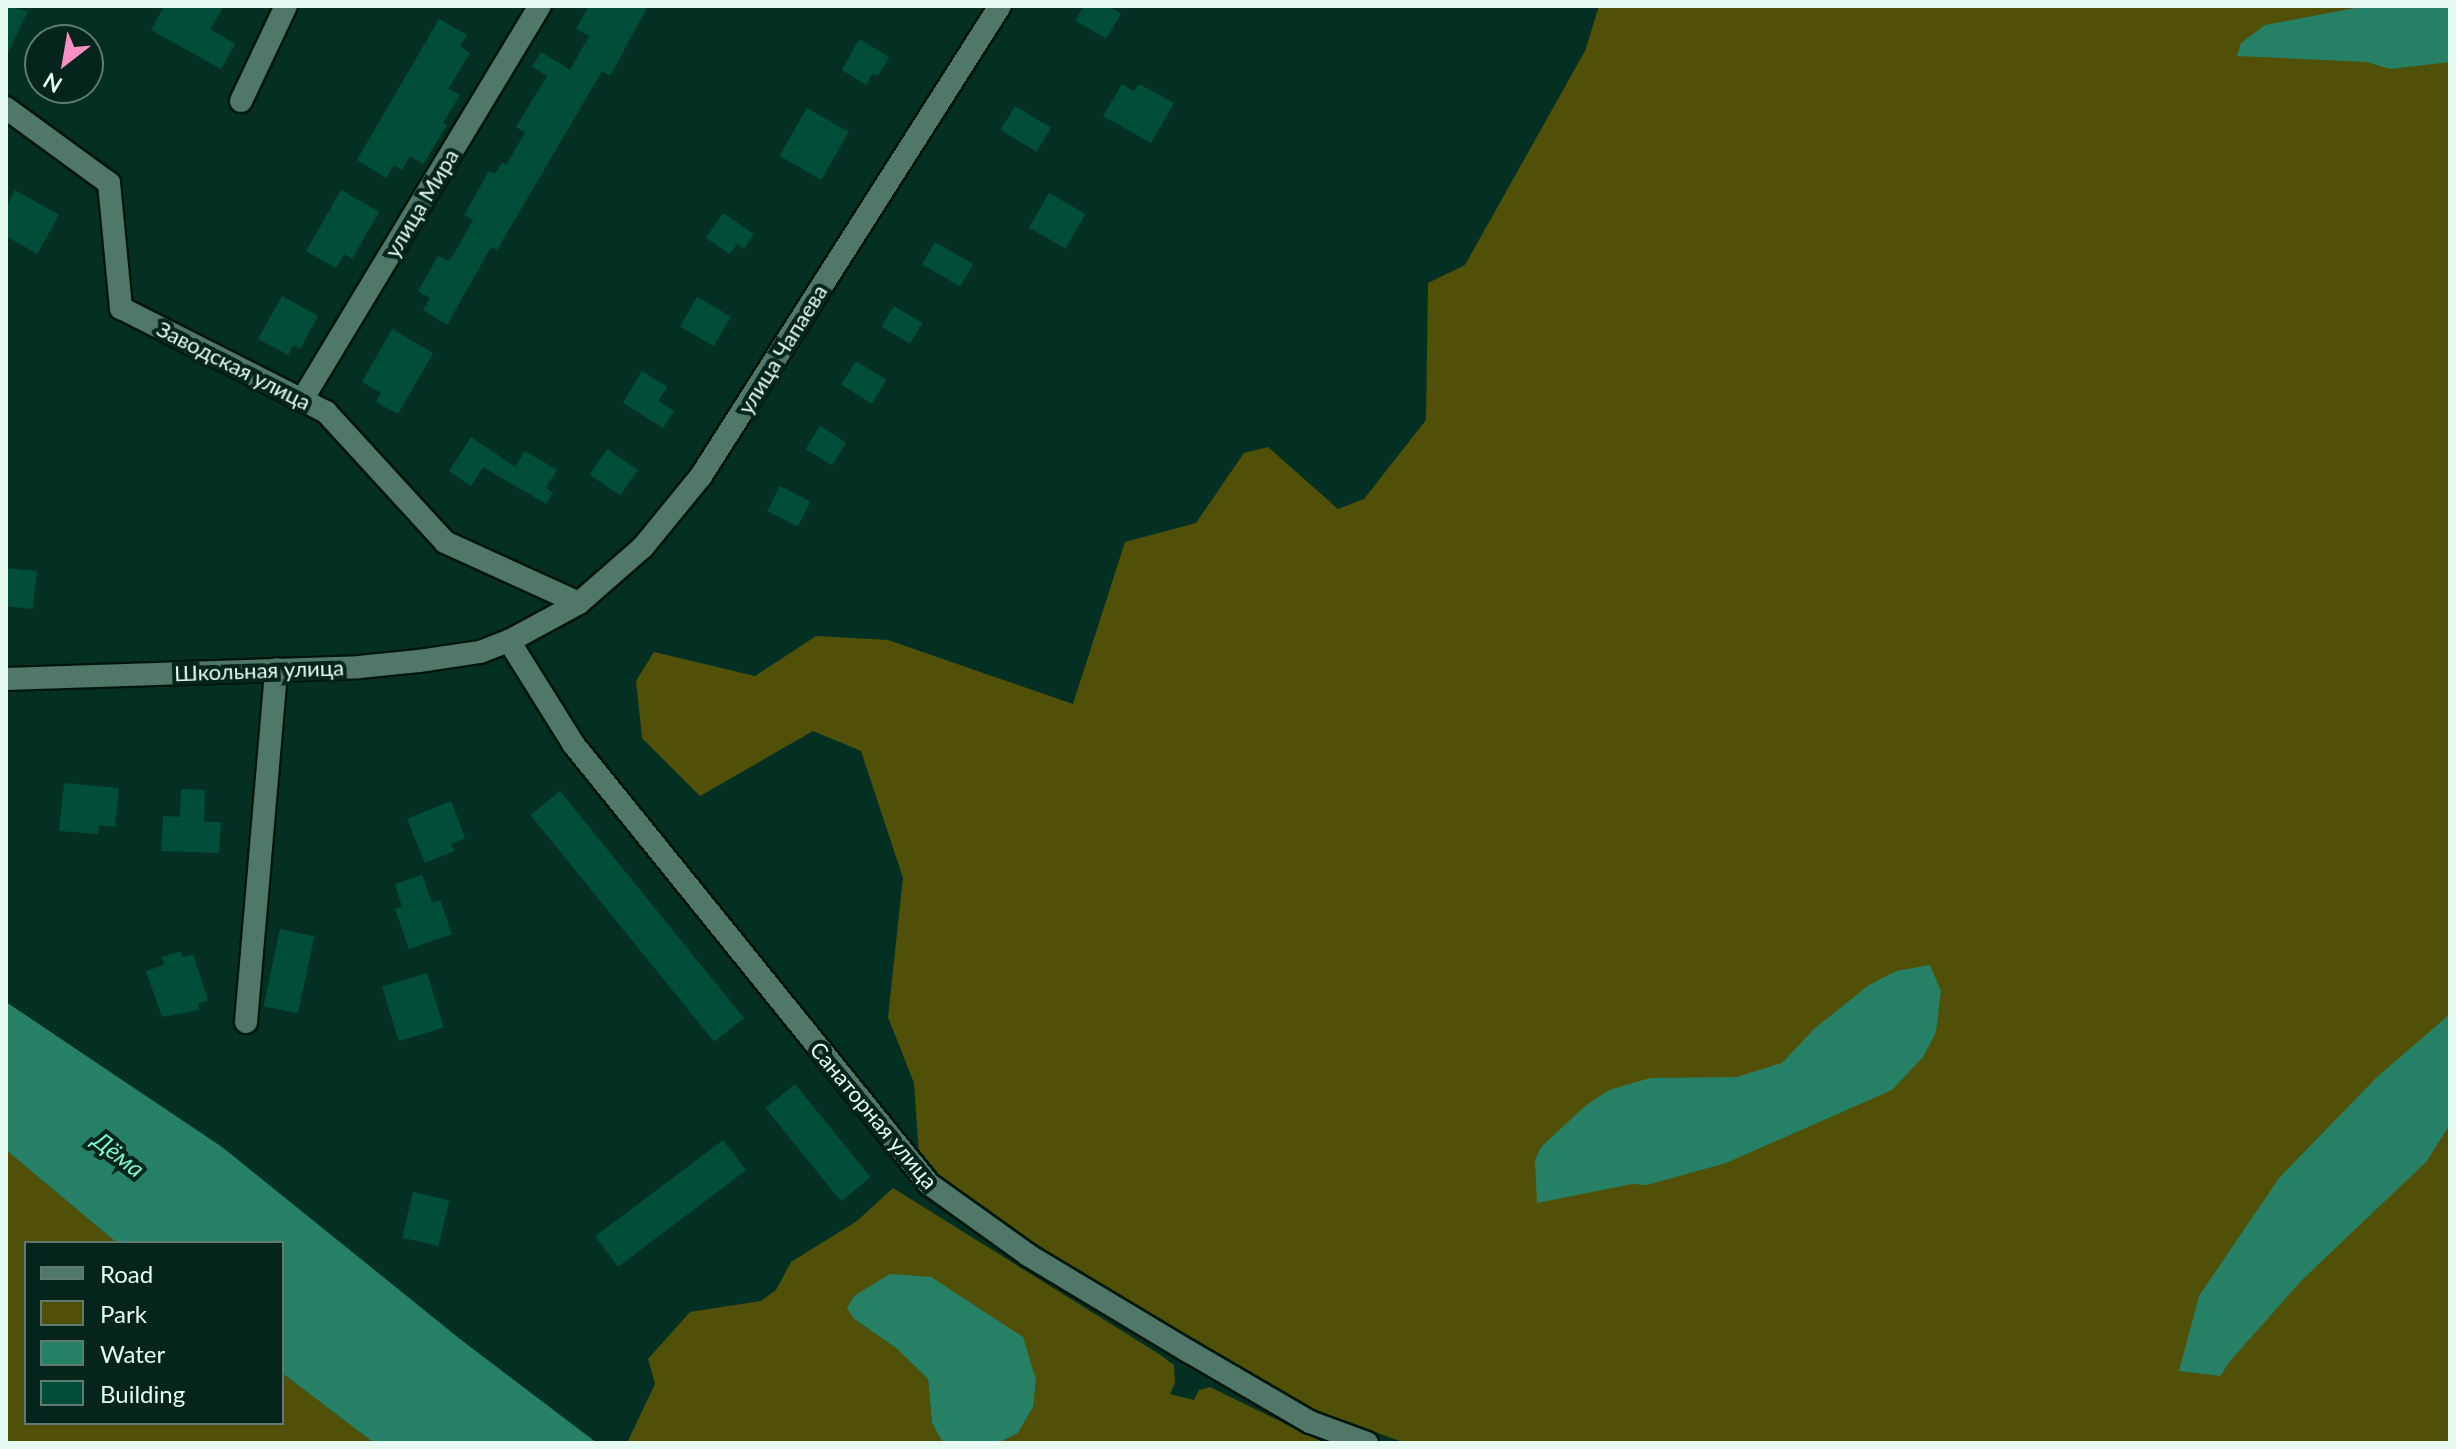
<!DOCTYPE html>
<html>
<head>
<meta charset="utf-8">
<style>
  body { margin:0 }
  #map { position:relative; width:2456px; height:1449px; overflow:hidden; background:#043023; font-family:Lato,sans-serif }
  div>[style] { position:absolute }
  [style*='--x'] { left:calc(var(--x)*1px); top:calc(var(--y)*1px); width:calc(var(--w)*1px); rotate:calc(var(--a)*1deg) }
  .green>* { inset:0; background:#515008 }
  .water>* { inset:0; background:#268065 }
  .building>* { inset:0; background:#004d39; transform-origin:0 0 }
  .roads { filter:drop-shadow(2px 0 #00160d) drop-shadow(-2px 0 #00160d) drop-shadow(0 2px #00160d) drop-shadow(0 -2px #00160d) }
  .street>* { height:22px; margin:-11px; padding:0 11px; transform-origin:11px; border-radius:11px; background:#507869 }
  span { translate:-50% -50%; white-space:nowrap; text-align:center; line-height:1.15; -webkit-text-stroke:8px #05241b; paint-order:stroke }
  .street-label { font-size:22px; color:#e5fbf1 }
  .water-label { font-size:24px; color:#7cf5cc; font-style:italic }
  .frame { position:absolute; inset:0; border:8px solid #e5fbf1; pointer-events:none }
  .legend { position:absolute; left:24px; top:1241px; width:260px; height:184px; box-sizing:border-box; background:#05241b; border:2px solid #5f7a71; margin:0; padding:10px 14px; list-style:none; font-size:24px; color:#e5fbf1 }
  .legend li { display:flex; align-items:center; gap:16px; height:40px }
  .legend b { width:40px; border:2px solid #5f7a71 }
  .north { position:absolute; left:24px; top:24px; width:80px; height:80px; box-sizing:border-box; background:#05241b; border:2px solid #5f7a71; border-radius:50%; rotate:211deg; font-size:22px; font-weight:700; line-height:32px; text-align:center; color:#e5fbf1 }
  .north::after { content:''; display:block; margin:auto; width:28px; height:36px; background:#fa8fc6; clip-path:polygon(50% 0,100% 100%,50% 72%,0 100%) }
</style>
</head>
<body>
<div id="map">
  <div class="green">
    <div style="clip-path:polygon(1599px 6px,2450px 6px,2450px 1443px,1405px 1443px,1313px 1409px,1037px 1247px,920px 1169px,914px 1083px,888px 1017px,903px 878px,861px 751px,813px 731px,700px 796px,642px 738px,636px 681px,654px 652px,755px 676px,816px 636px,888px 640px,1073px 704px,1125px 542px,1196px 523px,1244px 453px,1268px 447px,1338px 509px,1364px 499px,1426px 420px,1428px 283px,1465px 265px,1585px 51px)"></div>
    <div style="clip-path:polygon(6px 1150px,117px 1243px,26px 1243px,26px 1423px,282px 1423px,282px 1373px,374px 1443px,6px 1443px)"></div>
    <div style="clip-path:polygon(893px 1188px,1159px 1354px,1174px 1365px,1175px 1383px,1170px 1394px,1194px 1400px,1199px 1390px,1210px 1387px,1325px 1443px,998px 1443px,1018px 1433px,1033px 1407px,854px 1319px,896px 1348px,928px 1379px,932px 1423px,943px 1443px,627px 1443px,655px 1384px,648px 1359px,690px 1312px,761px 1301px,776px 1290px,791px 1262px,857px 1221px)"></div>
  </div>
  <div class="water">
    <div style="clip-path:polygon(2366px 6px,2450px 6px,2450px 62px,2390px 69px,2367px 62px,2237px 56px,2241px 43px,2265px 25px)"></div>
    <div style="clip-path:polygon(1930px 965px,1941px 991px,1936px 1032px,1923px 1057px,1892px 1090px,1726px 1163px,1647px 1185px,1632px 1184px,1537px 1203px,1535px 1160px,1541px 1147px,1585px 1106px,1609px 1090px,1650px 1078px,1737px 1077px,1782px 1063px,1814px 1029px,1869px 985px,1896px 971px)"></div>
    <div style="clip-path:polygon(6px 1002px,222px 1147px,460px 1339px,597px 1443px,374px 1443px,282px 1373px,282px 1243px,117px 1243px,6px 1150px)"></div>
    <div style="clip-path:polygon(2450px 1014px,2450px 1124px,2427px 1161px,2303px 1279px,2230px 1361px,2220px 1376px,2179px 1371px,2199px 1296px,2279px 1178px,2377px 1077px)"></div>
    <div style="clip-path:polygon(890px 1274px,931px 1277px,1023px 1337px,1036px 1380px,1033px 1407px,1018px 1433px,998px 1443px,943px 1443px,932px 1423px,928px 1379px,896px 1348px,854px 1319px,847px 1308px,854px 1296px)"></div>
  </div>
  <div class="building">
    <div style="clip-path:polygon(6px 6px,28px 11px,6px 56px)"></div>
    <div style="clip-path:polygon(164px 6px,224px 6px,210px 29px,235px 44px,221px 69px,151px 30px)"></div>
    <div style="clip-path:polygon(589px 6px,648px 6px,610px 76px,602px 71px,497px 250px,491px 247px,447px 325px,423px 310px,430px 298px,418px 291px,438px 256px,448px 261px,454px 254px,473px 220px,464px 215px,489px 171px,495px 174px,502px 162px,506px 165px,525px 133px,516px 127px,547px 76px,532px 67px,541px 52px,570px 70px,589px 36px,576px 29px)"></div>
    <div style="clip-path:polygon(1084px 6px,1109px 6px,1121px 14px,1106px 39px,1075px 20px)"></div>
    <div style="clip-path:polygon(439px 19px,467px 35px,460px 46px,470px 53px,448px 89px,460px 95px,443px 122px,447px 125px,423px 164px,410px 156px,402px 170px,394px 165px,386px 178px,357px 160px)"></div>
    <div style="clip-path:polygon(859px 39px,889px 57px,878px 76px,873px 73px,866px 85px,842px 70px)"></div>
    <div style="clip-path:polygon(1122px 84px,1134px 91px,1139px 84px,1174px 103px,1151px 143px,1103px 116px)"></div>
    <div style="left:1015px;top:106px;width:42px;height:28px;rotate:31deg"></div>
    <div style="left:807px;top:108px;width:48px;height:55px;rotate:30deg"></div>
    <div style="clip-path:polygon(15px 190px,59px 215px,37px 254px,6px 236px,6px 207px)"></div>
    <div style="clip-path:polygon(341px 190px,379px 212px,352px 259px,344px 254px,336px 268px,306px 251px)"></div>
    <div style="left:1049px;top:193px;width:42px;height:40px;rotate:30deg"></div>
    <div style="clip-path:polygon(723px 213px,754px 234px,744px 249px,737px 244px,730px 254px,706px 238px)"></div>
    <div style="left:935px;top:242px;width:44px;height:26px;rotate:30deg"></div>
    <div style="clip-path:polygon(282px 296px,318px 316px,300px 349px,293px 345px,288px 355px,258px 339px)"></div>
    <div style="left:697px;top:297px;width:39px;height:34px;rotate:30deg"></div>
    <div style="left:894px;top:306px;width:33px;height:24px;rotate:31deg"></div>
    <div style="clip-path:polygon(392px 329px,433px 353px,398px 414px,376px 402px,381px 393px,362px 382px)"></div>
    <div style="left:856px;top:361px;width:36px;height:28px;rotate:32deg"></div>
    <div style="clip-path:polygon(642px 371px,667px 387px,658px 401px,674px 411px,663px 428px,623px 403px)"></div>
    <div style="left:820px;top:426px;width:31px;height:27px;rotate:32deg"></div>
    <div style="clip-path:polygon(471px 437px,515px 467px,525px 451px,557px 470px,546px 488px,553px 493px,546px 504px,483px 467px,471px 486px,449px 471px)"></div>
    <div style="left:607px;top:449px;width:37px;height:31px;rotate:34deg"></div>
    <div style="left:780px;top:486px;width:34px;height:28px;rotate:27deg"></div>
    <div style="left:6px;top:568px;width:31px;height:38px;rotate:6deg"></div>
    <div style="clip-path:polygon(64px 783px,119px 788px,115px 827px,99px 825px,98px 834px,59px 831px)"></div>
    <div style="clip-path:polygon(181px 789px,205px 790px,204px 822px,221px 822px,219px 853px,161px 851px,163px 816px,180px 817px)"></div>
    <div style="left:560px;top:791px;width:292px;height:38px;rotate:51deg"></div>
    <div style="clip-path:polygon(451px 801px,465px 838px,451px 844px,454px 851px,425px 863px,407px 819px)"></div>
    <div style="clip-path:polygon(422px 875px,432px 903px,440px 900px,452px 934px,409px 949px,395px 909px,402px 907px,395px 884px)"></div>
    <div style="left:280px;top:929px;width:35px;height:79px;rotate:12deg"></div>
    <div style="clip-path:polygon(181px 951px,183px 958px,193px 954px,208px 1000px,198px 1004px,200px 1010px,162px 1017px,146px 971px,164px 965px,162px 957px)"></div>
    <div style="left:427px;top:973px;width:57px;height:47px;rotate:73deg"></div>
    <div style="left:795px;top:1084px;width:120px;height:38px;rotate:51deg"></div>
    <div style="left:723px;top:1140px;width:38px;height:160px;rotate:53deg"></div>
    <div style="left:413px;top:1192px;width:37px;height:47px;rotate:13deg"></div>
  </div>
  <div class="roads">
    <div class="street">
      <div style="--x:241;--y:101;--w:105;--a:-64.7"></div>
      <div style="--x:6;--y:108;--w:127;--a:36.1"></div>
      <div style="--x:109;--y:183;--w:126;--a:84.5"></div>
      <div style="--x:121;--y:308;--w:230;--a:26.9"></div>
      <div style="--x:326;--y:412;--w:176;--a:47.5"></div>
      <div style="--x:445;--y:542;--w:147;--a:24.5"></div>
      <div style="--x:302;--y:400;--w:460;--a:-58.9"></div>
      <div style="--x:509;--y:641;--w:123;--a:58"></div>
      <div style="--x:574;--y:745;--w:565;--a:51.04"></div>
      <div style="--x:929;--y:1184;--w:122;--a:35.6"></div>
      <div style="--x:1028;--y:1255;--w:187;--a:31"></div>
      <div style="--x:1188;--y:1351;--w:141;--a:30.2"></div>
      <div style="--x:1310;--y:1422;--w:61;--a:20.2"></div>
      <div style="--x:6;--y:679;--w:353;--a:-1.9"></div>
      <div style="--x:359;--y:667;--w:60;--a:-5.7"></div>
      <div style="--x:419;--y:661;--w:62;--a:-8.4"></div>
      <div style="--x:480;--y:652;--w:31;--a:-21"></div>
      <div style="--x:509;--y:641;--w:80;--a:-28.5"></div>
      <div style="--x:579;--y:603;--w:85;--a:-41.2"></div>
      <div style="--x:643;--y:547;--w:92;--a:-50.8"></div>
      <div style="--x:701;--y:476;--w:557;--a:-57.54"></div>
      <div style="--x:246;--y:1022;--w:354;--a:-85.1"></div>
    </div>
  </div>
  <div class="street-label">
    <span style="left:421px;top:203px;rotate:-59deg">улица Мира</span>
    <span style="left:782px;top:349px;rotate:-58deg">улица Чапаева</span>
    <span style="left:234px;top:365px;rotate:27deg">Заводская улица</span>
    <span style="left:259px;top:670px;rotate:-2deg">Школьная улица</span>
    <span style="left:874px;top:1115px;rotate:50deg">Санаторная улица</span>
  </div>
  <div class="water-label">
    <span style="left:119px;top:1154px;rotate:38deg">Дёма</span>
  </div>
  <div class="frame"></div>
  <ul class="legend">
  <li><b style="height:10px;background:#507869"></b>Road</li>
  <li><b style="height:22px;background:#515008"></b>Park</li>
  <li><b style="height:22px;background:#268065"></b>Water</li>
  <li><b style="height:22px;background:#004d39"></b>Building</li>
  </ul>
  <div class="north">N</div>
</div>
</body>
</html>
